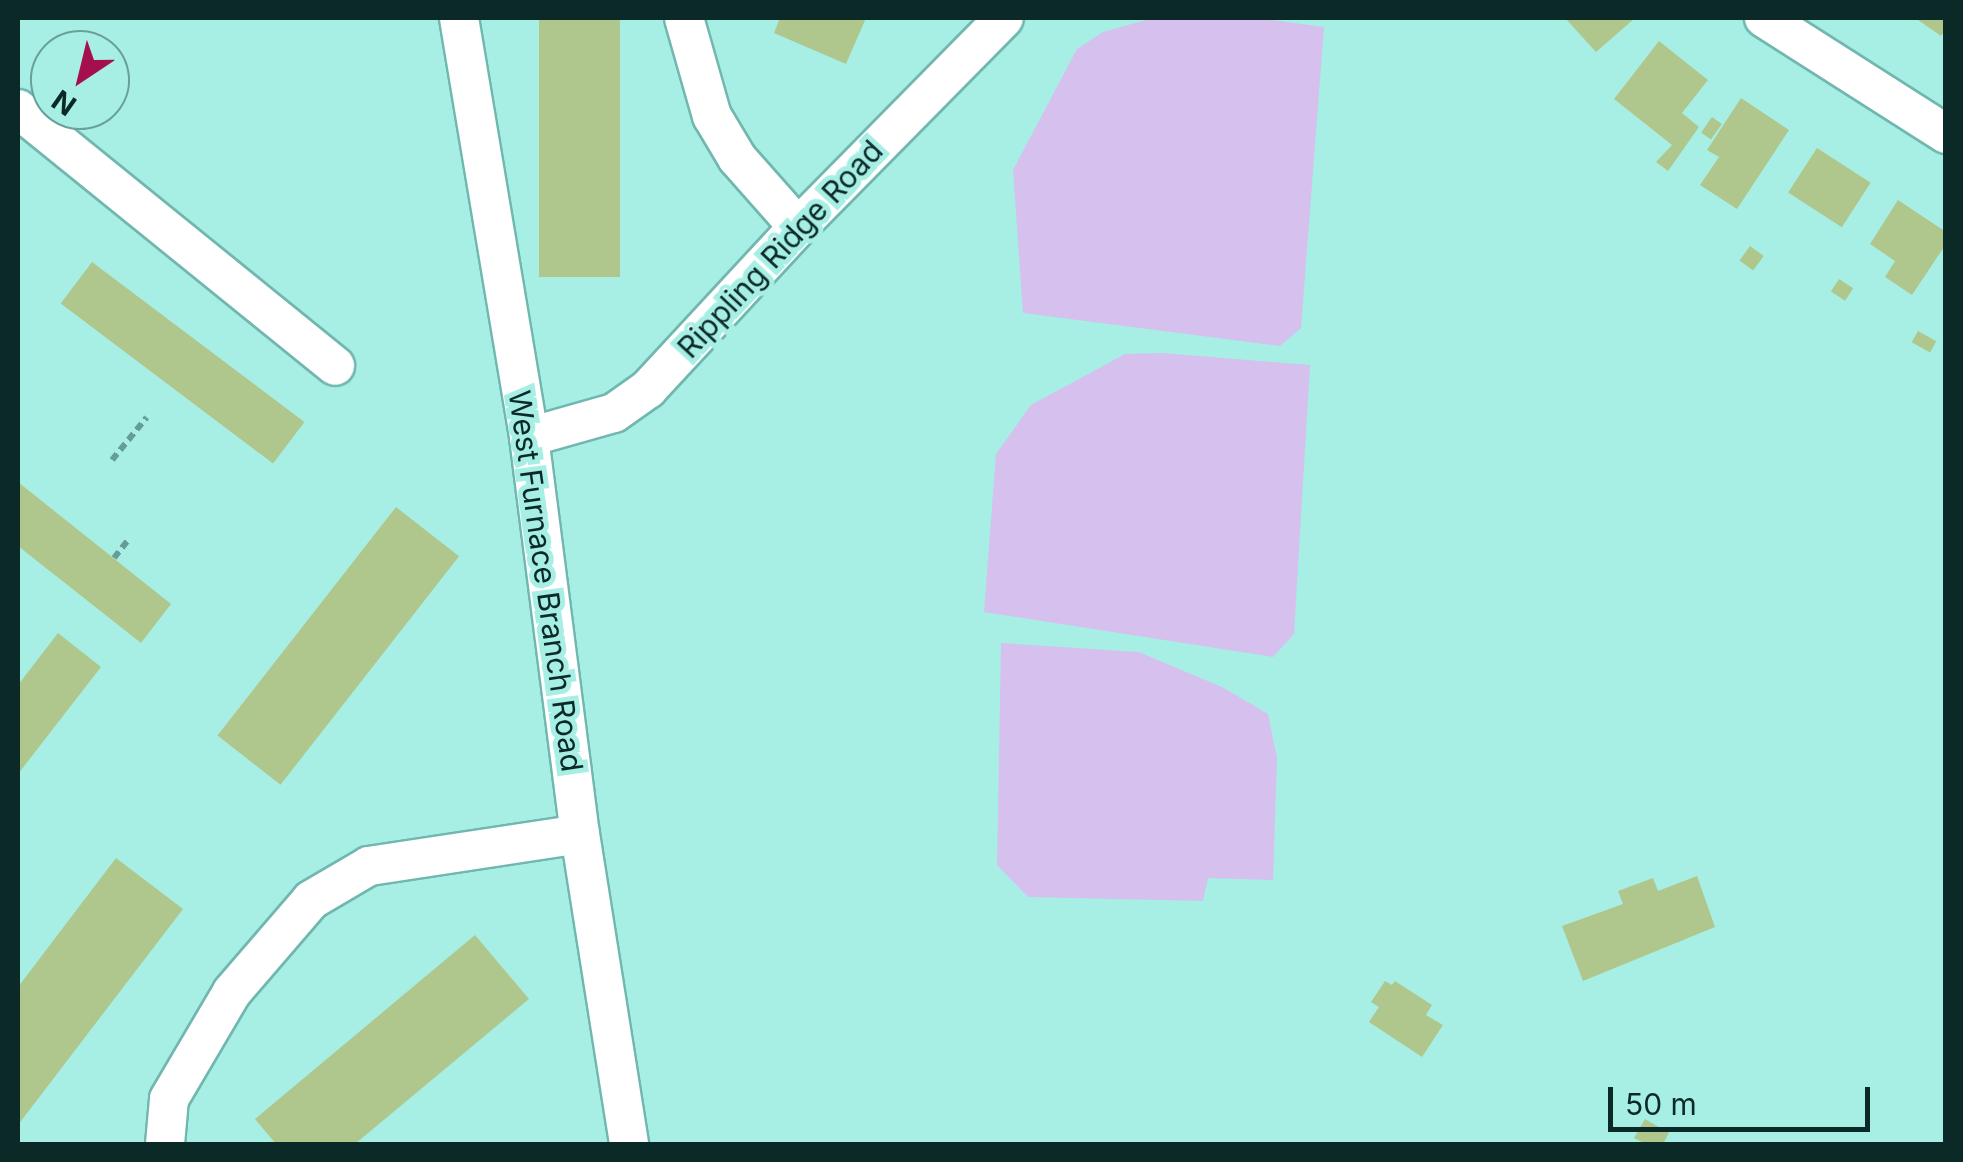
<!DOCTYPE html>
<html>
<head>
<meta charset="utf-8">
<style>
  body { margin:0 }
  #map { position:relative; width:1963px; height:1162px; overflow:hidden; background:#a7efe5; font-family:Inter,sans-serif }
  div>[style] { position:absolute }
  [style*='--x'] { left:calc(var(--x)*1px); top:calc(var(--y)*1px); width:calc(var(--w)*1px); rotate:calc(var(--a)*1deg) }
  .green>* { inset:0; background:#d5c0ee }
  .building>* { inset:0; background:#afc78c; transform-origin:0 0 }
  .path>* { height:6px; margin-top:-3px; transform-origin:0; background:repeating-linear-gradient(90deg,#669d95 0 8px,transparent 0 13px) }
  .roads { filter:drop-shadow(2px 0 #71b7af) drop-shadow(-2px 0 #71b7af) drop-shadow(0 2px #71b7af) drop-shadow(0 -2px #71b7af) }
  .minor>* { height:38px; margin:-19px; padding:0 19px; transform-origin:19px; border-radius:19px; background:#fff }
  span { translate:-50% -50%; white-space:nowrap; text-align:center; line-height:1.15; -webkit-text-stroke:10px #a7efe5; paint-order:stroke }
  .street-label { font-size:30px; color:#0b2926 }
  .frame { position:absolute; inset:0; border:20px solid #0b2926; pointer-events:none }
  .north { position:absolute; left:30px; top:30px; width:100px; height:100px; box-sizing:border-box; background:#a7efe5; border:2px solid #69a099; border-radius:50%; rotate:215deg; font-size:28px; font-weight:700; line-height:40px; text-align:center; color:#0b2926 }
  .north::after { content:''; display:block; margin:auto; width:35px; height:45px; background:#a50f4b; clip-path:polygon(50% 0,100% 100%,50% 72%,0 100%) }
  .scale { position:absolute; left:1608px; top:1087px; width:262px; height:45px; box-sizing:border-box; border:5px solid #0b2926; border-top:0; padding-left:12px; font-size:30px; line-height:35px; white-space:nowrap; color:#0b2926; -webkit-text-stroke:8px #a7efe5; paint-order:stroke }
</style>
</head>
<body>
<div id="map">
  <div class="green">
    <div style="clip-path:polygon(1153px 18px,1256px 18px,1324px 27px,1301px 328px,1280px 346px,1023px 313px,1013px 170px,1077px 49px,1103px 32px)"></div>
    <div style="clip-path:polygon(1163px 353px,1310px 365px,1294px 634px,1273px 657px,984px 612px,996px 454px,1031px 405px,1125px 354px)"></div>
    <div style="clip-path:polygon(1001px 643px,1139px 652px,1224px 688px,1268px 714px,1277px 758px,1273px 880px,1208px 878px,1203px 901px,1028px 897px,997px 865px)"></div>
  </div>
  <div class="building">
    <div style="left:539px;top:18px;width:81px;height:259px"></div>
    <div style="clip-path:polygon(780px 18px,866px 18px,846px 64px,774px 33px)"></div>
    <div style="clip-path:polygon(1565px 18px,1635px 18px,1596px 52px)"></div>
    <div style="clip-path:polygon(1915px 18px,1946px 18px,1946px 29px,1941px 36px)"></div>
    <div style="clip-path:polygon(1659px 41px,1708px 80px,1682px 113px,1699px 127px,1668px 171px,1656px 162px,1672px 145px,1614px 99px)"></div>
    <div style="clip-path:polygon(1741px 98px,1789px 130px,1737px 209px,1700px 185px,1719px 157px,1707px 150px)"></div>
    <div style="left:1712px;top:117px;width:12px;height:19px;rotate:35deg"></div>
    <div style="left:1817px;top:148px;width:64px;height:53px;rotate:33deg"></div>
    <div style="clip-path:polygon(1898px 200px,1946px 232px,1946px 244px,1912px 295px,1885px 277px,1895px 261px,1870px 244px)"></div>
    <div style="left:1750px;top:246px;width:17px;height:18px;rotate:36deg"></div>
    <div style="left:92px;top:262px;width:266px;height:52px;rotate:37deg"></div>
    <div style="left:1839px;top:279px;width:17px;height:15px;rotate:33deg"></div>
    <div style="left:1918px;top:331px;width:21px;height:13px;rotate:29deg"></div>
    <div style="clip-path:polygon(18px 482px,171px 604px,141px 643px,18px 546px)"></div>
    <div style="left:396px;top:507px;width:80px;height:290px;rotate:38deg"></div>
    <div style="clip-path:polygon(58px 633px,101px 667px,18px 774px,18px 685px)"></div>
    <div style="clip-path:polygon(116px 858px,183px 909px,18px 1125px,18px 987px)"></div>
    <div style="clip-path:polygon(1697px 876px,1715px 927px,1583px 981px,1562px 926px,1623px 904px,1618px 891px,1653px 878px,1658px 891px)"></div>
    <div style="clip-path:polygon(475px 935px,529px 999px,355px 1144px,276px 1144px,255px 1119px)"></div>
    <div style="clip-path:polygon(1385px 981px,1392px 985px,1395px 981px,1432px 1005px,1426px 1015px,1443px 1025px,1422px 1057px,1369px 1022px,1379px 1007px,1371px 1002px)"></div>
    <div style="clip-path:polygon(1645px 1119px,1669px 1133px,1663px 1144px,1646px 1144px,1634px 1138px)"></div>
  </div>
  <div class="path">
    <div style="--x:112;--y:460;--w:55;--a:-50.9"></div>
    <div style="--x:114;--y:558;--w:24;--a:-52"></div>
  </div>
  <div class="roads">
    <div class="minor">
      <div style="--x:459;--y:18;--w:425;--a:80.5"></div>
      <div style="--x:529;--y:437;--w:400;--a:82.7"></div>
      <div style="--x:580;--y:834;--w:314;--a:81"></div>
      <div style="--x:684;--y:18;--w:102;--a:74.1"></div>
      <div style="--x:712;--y:116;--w:49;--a:59.2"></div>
      <div style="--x:737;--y:158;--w:92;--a:48.5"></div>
      <div style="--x:1764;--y:18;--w:216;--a:32.5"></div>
      <div style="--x:18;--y:109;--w:408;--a:39"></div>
      <div style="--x:529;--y:437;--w:88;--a:-15.8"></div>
      <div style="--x:614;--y:413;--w:42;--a:-35.2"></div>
      <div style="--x:648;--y:389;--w:221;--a:-47.2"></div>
      <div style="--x:798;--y:227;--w:293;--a:-45.4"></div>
      <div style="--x:165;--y:1144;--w:45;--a:-84.9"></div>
      <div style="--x:169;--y:1099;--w:124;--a:-59.5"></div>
      <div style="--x:232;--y:992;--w:121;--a:-49.3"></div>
      <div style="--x:311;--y:900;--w:67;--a:-30.4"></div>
      <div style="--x:369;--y:866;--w:213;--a:-8.6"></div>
    </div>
  </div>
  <div class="street-label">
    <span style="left:780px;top:249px;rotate:-47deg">Rippling Ridge Road</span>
    <span style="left:546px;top:581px;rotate:82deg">West Furnace Branch Road</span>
  </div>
  <div class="frame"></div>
  <div class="north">N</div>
  <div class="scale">50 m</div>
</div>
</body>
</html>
